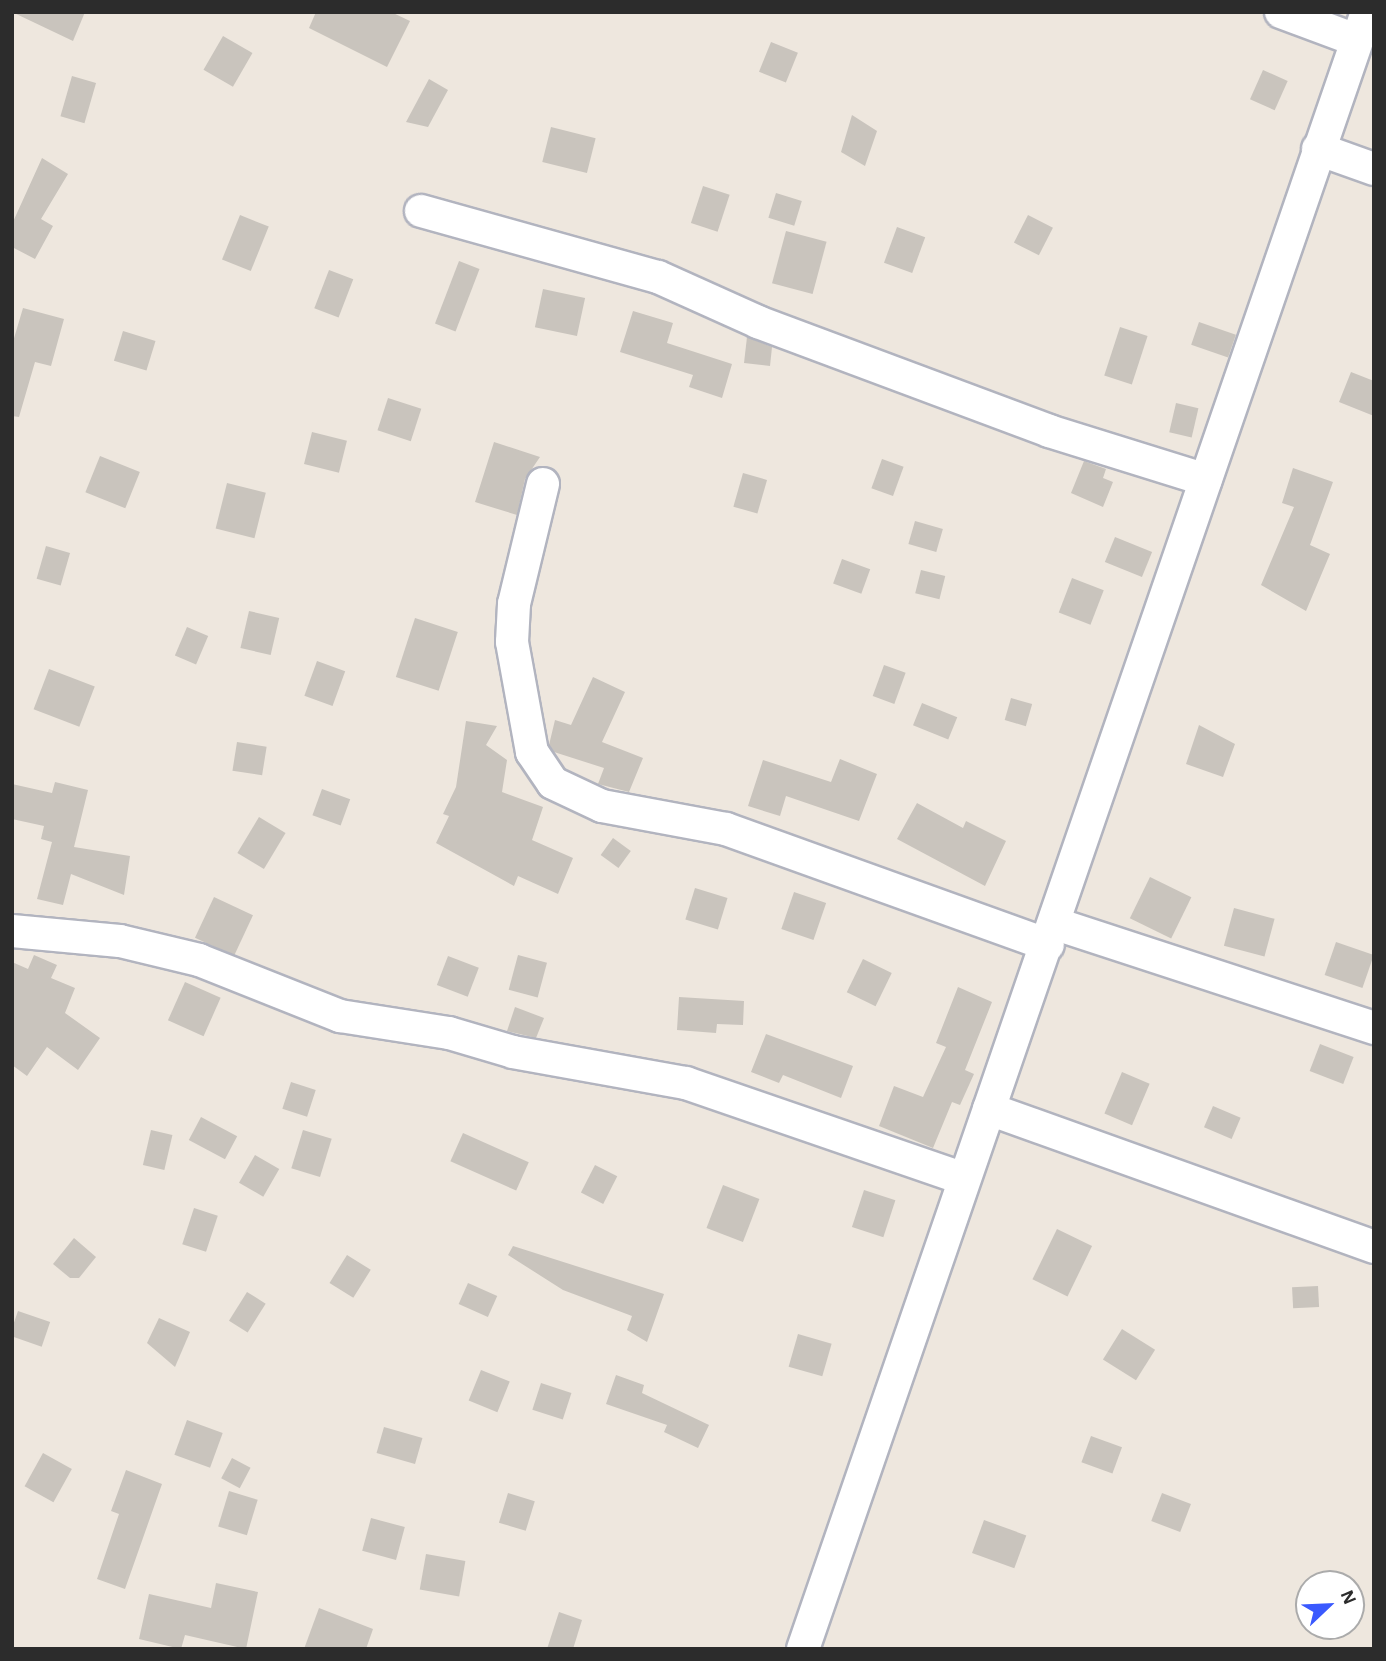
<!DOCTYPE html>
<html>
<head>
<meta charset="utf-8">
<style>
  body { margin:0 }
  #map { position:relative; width:1386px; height:1661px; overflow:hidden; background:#eee7de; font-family:"Alegreya Sans",sans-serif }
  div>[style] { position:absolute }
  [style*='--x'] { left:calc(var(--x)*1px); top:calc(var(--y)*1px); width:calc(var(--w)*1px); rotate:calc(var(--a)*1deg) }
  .building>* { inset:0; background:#c9c4bd; transform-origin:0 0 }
  .roads { filter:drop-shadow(2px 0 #b2b4bf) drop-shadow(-2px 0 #b2b4bf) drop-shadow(0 2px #b2b4bf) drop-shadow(0 -2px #b2b4bf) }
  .street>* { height:32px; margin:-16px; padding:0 16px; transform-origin:16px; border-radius:16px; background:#fff }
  span { translate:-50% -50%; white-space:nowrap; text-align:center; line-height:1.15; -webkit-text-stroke:6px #fff; paint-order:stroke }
  .frame { position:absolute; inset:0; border:14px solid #2c2c2c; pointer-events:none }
  .north { position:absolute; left:1295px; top:1570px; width:70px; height:70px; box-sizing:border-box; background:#fff; border:2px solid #ababab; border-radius:50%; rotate:67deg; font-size:19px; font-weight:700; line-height:28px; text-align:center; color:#2c2c2c }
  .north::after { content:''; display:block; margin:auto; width:24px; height:32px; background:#3a59fe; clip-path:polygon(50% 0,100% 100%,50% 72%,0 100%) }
</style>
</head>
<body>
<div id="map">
  <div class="building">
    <div style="clip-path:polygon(12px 12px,85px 12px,73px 41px)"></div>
    <div style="clip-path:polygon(316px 12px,391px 12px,410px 21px,387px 67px,309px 28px)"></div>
    <div style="left:223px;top:36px;width:34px;height:39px;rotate:30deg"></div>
    <div style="left:771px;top:42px;width:29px;height:32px;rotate:22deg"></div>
    <div style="left:1263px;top:70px;width:27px;height:32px;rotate:24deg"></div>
    <div style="left:72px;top:76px;width:25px;height:42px;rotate:16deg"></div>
    <div style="clip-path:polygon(429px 79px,448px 90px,428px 127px,406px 122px)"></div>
    <div style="clip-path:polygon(852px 115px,877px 131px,865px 166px,841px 152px)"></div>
    <div style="left:551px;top:127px;width:46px;height:36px;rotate:14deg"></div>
    <div style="clip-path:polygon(42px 158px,68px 174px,41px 219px,53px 226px,35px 259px,12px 247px,12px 224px)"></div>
    <div style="left:703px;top:186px;width:28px;height:39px;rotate:18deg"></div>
    <div style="left:776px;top:193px;width:27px;height:26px;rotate:17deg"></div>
    <div style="left:240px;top:215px;width:31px;height:48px;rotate:22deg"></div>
    <div style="left:1028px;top:215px;width:28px;height:31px;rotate:27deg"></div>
    <div style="left:897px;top:227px;width:30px;height:38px;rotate:20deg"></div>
    <div style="left:786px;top:231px;width:42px;height:54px;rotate:15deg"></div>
    <div style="left:459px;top:261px;width:22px;height:67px;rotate:21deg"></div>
    <div style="left:329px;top:270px;width:26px;height:41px;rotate:21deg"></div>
    <div style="left:543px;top:289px;width:43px;height:39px;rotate:12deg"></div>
    <div style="clip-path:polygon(23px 308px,64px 319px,51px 366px,35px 362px,19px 417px,12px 416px,12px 345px)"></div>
    <div style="clip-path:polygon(633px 311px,673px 323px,667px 343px,732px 364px,722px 398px,689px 387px,693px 375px,620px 352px)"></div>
    <div style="left:1199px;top:322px;width:39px;height:24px;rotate:19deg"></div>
    <div style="left:1120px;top:327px;width:29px;height:51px;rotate:18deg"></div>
    <div style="left:123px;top:331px;width:34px;height:31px;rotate:17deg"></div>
    <div style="clip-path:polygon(747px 337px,772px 347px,770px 366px,744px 363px)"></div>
    <div style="clip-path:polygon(1351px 372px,1374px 381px,1374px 416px,1339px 402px)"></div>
    <div style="left:388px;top:398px;width:35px;height:34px;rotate:18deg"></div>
    <div style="left:1176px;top:403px;width:23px;height:30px;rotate:13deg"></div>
    <div style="left:312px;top:432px;width:36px;height:33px;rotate:14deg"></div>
    <div style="clip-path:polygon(494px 442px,540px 457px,525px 479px,517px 515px,475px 502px)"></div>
    <div style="left:100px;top:456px;width:43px;height:39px;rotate:22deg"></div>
    <div style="left:882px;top:459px;width:23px;height:31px;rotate:20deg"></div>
    <div style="clip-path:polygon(1084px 461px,1106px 469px,1103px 478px,1113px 482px,1103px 507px,1071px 493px)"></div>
    <div style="clip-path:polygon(1293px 468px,1333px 482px,1310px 545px,1330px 554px,1306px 611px,1261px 585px,1294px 507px,1282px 503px)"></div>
    <div style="left:743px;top:473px;width:25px;height:35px;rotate:16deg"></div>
    <div style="left:227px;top:483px;width:40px;height:47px;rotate:14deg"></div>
    <div style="left:915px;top:521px;width:29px;height:24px;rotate:16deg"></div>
    <div style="left:1115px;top:537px;width:40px;height:27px;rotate:22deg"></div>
    <div style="left:46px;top:546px;width:25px;height:34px;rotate:16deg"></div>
    <div style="left:842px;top:559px;width:30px;height:26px;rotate:20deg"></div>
    <div style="left:921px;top:570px;width:25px;height:24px;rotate:14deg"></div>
    <div style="left:1072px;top:578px;width:34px;height:37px;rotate:21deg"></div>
    <div style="left:249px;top:611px;width:31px;height:38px;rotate:13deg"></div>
    <div style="left:415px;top:618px;width:45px;height:62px;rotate:18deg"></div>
    <div style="left:187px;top:627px;width:23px;height:31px;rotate:23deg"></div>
    <div style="left:317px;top:661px;width:30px;height:37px;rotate:20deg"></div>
    <div style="left:884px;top:665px;width:23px;height:33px;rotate:20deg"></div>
    <div style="left:49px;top:669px;width:49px;height:43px;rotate:21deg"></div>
    <div style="clip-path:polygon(593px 677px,625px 692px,602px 742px,643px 758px,629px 792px,598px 784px,604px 768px,554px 752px,549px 745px,555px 720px,571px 725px)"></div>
    <div style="left:1011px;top:698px;width:22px;height:23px;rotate:16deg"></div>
    <div style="left:922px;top:703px;width:38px;height:24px;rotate:22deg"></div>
    <div style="clip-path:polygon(466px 721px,497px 726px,486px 745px,507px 760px,502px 792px,543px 807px,532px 840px,573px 858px,558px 894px,518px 876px,514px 886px,436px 843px,449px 816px,443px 814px,456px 787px)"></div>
    <div style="clip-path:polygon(1199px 725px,1235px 744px,1223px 777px,1186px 764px)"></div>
    <div style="left:237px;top:742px;width:30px;height:29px;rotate:9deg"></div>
    <div style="clip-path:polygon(840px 759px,877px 774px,859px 821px,786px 796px,780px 816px,748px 806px,763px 760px,831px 782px)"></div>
    <div style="clip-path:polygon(55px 782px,88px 790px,74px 847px,130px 856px,124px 895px,71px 874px,63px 905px,37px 899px,52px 842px,41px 839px,44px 826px,12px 819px,12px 784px,52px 793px)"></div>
    <div style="left:322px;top:789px;width:30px;height:28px;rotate:20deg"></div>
    <div style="clip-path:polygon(917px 803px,963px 828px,966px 821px,1006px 841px,985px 886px,897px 839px)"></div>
    <div style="left:259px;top:817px;width:31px;height:42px;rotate:31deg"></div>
    <div style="left:613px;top:838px;width:22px;height:21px;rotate:36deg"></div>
    <div style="left:1150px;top:877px;width:46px;height:46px;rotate:26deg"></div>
    <div style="left:695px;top:888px;width:34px;height:33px;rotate:17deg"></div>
    <div style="left:794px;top:892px;width:34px;height:39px;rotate:19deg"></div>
    <div style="left:214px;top:897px;width:43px;height:45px;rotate:25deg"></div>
    <div style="left:1234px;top:908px;width:42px;height:39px;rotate:15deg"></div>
    <div style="left:1336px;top:942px;width:40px;height:35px;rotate:19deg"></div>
    <div style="clip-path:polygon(34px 955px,57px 965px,51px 978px,75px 988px,65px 1013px,100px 1038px,78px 1070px,47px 1047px,27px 1076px,12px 1065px,12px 962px,28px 969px)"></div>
    <div style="left:518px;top:955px;width:30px;height:36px;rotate:15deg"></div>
    <div style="left:448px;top:956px;width:33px;height:31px;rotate:21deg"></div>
    <div style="left:863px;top:959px;width:32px;height:37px;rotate:26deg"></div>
    <div style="left:185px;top:982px;width:39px;height:42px;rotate:24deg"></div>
    <div style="clip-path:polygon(958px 987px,992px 1002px,965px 1070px,974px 1074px,960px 1105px,952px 1102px,933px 1148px,879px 1126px,894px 1086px,923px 1097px,946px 1047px,936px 1043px)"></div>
    <div style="clip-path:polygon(679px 997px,744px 1001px,743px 1025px,717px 1024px,716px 1033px,677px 1030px)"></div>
    <div style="clip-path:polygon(515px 1007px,544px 1018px,536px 1038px,507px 1031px)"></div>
    <div style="clip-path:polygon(766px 1034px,853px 1066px,841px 1098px,783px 1075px,779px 1083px,751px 1072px)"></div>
    <div style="left:1320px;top:1044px;width:36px;height:29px;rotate:21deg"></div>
    <div style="left:1122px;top:1072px;width:30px;height:45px;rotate:23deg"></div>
    <div style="left:291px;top:1082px;width:26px;height:28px;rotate:18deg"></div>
    <div style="left:1213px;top:1106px;width:30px;height:23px;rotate:23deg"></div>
    <div style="left:201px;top:1117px;width:41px;height:26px;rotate:28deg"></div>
    <div style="left:151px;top:1130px;width:22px;height:36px;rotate:13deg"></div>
    <div style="left:303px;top:1130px;width:30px;height:40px;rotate:17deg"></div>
    <div style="left:463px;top:1133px;width:72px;height:31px;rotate:24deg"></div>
    <div style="left:255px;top:1155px;width:28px;height:32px;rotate:30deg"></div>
    <div style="left:595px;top:1165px;width:25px;height:31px;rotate:27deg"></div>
    <div style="left:723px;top:1185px;width:39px;height:46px;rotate:21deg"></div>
    <div style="left:864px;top:1190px;width:33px;height:39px;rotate:18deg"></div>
    <div style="left:194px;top:1208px;width:25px;height:38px;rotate:18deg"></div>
    <div style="left:1057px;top:1229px;width:39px;height:56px;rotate:26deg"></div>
    <div style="clip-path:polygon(74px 1238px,96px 1257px,79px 1278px,70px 1278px,53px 1264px)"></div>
    <div style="clip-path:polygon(513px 1246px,664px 1294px,647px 1342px,627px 1330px,632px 1316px,563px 1290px,508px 1255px)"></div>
    <div style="left:347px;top:1255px;width:28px;height:33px;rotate:32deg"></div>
    <div style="left:468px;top:1283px;width:32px;height:23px;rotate:24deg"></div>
    <div style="left:1318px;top:1286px;width:21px;height:26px;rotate:87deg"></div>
    <div style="left:247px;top:1292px;width:22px;height:34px;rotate:32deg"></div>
    <div style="left:18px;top:1311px;width:34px;height:26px;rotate:19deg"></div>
    <div style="clip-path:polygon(159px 1318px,190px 1332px,175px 1367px,147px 1343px)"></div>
    <div style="left:1122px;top:1329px;width:39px;height:36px;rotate:32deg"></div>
    <div style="left:798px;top:1334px;width:35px;height:34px;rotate:16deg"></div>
    <div style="left:481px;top:1370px;width:31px;height:33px;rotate:22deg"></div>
    <div style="clip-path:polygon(616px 1375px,644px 1385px,642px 1393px,709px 1425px,698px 1448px,664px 1432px,667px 1425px,606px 1404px)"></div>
    <div style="left:541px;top:1383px;width:32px;height:28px;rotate:18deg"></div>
    <div style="left:187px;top:1420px;width:38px;height:37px;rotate:20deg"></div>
    <div style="left:384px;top:1427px;width:40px;height:27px;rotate:16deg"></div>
    <div style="left:1091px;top:1436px;width:33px;height:28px;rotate:20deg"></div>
    <div style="left:43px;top:1453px;width:33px;height:38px;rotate:29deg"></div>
    <div style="left:232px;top:1458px;width:21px;height:23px;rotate:28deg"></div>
    <div style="clip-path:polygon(126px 1470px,162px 1484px,125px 1589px,97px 1579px,119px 1514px,111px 1511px)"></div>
    <div style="left:229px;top:1491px;width:30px;height:37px;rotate:17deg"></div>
    <div style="left:508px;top:1493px;width:28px;height:31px;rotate:17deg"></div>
    <div style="left:1162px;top:1493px;width:31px;height:30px;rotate:21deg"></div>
    <div style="left:371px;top:1518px;width:35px;height:34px;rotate:15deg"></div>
    <div style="left:984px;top:1520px;width:45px;height:35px;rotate:20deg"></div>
    <div style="left:426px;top:1554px;width:40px;height:36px;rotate:10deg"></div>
    <div style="clip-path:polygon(216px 1583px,258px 1592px,246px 1649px,185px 1635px,181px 1649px,139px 1639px,149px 1594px,211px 1608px)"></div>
    <div style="clip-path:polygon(319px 1608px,373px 1629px,366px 1649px,304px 1649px)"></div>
    <div style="clip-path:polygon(559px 1612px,582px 1620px,573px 1649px,547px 1649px)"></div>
  </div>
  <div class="roads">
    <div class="street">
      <div style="--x:1281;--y:12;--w:80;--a:20.5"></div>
      <div style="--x:1318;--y:149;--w:59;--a:19.7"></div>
      <div style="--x:421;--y:211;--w:246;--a:15.6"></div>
      <div style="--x:658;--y:277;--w:110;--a:24.2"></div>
      <div style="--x:758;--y:322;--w:311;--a:20.5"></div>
      <div style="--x:1049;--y:431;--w:164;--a:17.3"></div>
      <div style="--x:543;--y:484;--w:123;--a:103.6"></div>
      <div style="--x:514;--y:604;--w:38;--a:93"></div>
      <div style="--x:512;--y:642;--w:112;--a:79.7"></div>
      <div style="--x:532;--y:752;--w:37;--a:56"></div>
      <div style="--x:553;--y:783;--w:54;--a:25.1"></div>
      <div style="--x:602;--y:806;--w:126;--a:10.5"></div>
      <div style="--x:726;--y:829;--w:342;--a:19.8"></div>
      <div style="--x:1056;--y:924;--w:335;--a:18.1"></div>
      <div style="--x:12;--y:931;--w:108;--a:5.3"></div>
      <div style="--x:120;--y:941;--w:81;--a:13.5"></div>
      <div style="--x:199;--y:960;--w:152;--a:21.7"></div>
      <div style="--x:340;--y:1016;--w:110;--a:8.9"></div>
      <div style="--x:449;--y:1033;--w:67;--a:16.5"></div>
      <div style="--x:513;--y:1052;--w:176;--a:10.2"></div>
      <div style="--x:686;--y:1083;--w:292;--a:19"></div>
      <div style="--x:989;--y:1109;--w:409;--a:19.7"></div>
      <div style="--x:803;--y:1649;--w:1731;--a:-70.99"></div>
    </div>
  </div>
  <div class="frame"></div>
  <div class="north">N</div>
</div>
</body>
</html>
